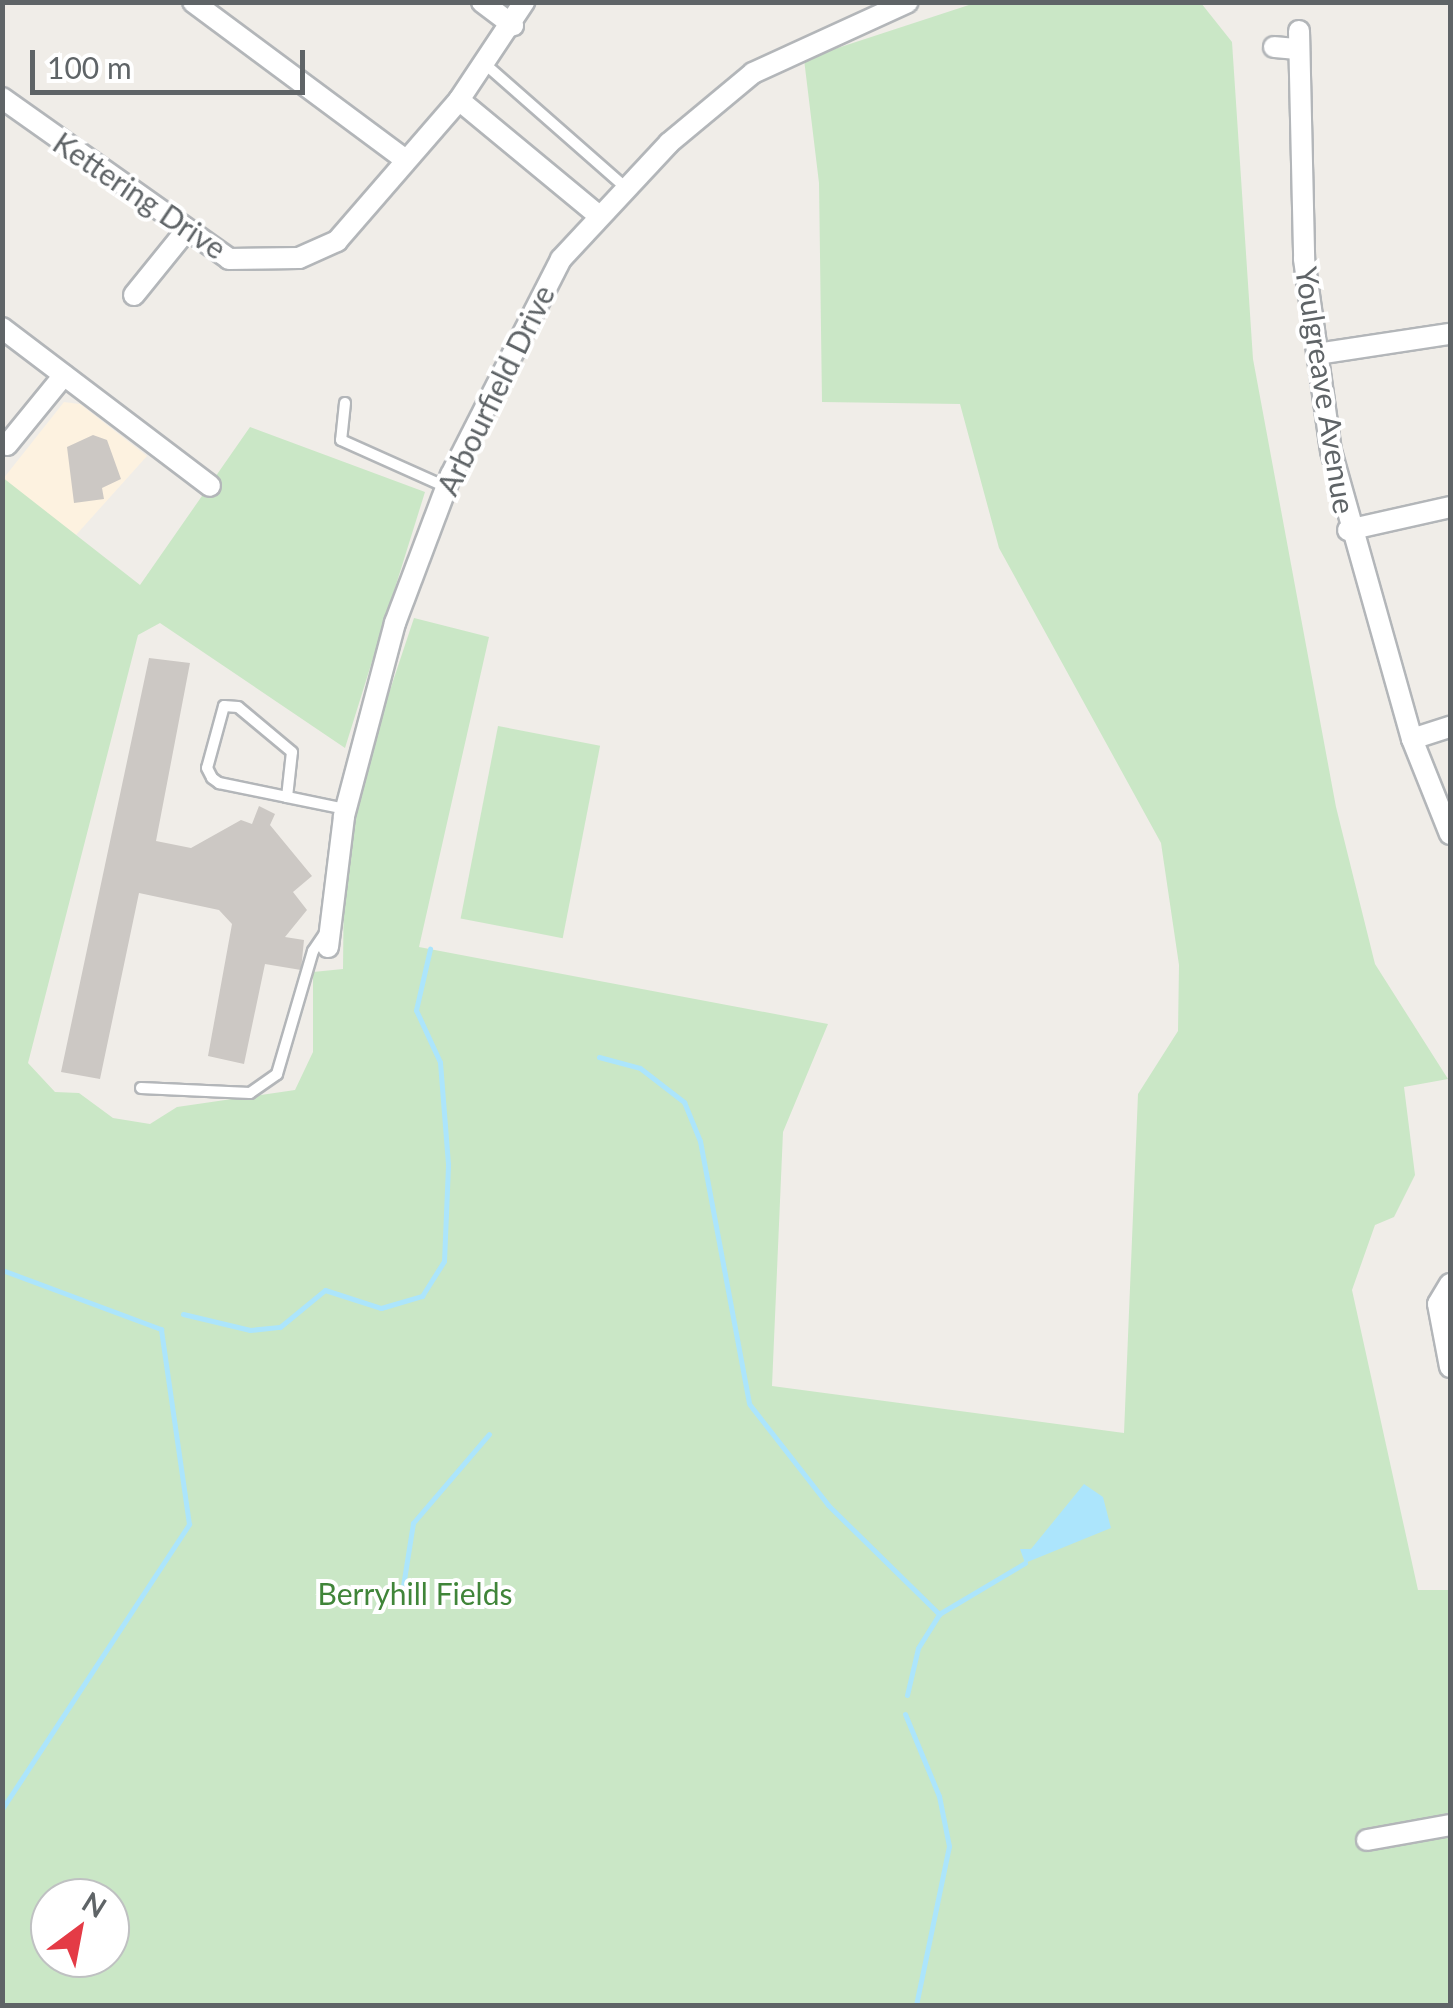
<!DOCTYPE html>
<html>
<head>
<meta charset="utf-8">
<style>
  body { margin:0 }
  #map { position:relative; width:1453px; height:2008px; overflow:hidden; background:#f0ede8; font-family:Lato,sans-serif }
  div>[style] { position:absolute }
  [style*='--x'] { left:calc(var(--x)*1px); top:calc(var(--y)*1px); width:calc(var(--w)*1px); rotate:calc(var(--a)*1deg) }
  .commercial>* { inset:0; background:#fdf2e0 }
  .green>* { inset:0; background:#cae7c6; transform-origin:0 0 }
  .water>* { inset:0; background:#ace5fc }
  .stream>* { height:5px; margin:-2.5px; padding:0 2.5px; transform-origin:2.5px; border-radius:2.5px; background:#ace5fc }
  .building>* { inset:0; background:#ccc8c4 }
  .roads { filter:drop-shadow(2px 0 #b3b6b9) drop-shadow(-2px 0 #b3b6b9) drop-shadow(0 2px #b3b6b9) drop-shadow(0 -2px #b3b6b9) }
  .service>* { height:10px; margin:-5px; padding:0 5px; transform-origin:5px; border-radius:5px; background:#fff }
  .minor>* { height:20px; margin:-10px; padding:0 10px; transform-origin:10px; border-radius:10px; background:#fff }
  span { translate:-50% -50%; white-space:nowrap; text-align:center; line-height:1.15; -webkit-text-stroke:8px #fff; paint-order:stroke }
  .street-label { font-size:30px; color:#5f6467 }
  .park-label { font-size:30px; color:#408539 }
  .frame { position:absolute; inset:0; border:5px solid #5f6467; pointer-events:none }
  .north { position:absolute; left:30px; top:1878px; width:100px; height:100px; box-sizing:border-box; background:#fff; border:2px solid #bfc1c2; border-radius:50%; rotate:32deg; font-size:28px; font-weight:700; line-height:40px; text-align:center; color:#5f6467 }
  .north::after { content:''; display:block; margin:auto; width:35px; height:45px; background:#e43b46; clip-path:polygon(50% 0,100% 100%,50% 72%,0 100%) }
  .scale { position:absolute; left:30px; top:50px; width:275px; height:45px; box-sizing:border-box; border:5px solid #5f6467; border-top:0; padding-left:12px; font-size:30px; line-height:35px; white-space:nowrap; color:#5f6467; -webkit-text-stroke:8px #fff; paint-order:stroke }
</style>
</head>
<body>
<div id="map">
  <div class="commercial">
    <div style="clip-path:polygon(64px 402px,80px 404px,147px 456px,76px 535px,3px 479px)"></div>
  </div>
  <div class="green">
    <div style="clip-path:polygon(evenodd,975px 3px,1201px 3px,1232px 42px,1253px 359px,1336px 807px,1375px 964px,1448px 1079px,1404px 1087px,1415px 1175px,1394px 1217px,1375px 1225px,1352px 1290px,1418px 1590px,1450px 1590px,1450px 2005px,3px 2005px,2px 477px,140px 585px,250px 427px,425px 492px,345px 748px,160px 623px,138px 635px,28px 1063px,55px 1092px,79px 1093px,113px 1118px,150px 1124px,177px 1107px,295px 1090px,313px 1052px,313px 972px,343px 969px,344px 871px,371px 747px,414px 618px,489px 637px,419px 947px,828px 1024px,783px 1132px,772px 1386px,1124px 1433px,1138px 1094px,1178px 1031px,1179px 965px,1161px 843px,999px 548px,960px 404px,822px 402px,819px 183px,804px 59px,975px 3px,50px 1898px,110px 1898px,110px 1958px,50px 1958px,50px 1898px)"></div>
    <div style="left:498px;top:726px;width:104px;height:196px;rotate:11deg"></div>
  </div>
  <div class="water">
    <div style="clip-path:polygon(1084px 1484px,1103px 1497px,1111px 1528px,1025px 1563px,1020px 1549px,1031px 1549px)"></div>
  </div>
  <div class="stream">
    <div style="--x:599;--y:1057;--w:42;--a:15"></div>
    <div style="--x:640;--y:1068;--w:56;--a:37.7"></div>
    <div style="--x:684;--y:1102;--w:42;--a:67.7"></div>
    <div style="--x:700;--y:1141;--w:267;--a:79.4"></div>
    <div style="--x:2;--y:1270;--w:170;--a:20.4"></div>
    <div style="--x:183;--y:1314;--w:69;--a:13.4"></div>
    <div style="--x:250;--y:1330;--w:30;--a:-6"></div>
    <div style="--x:280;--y:1327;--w:58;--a:-39.4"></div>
    <div style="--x:325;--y:1290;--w:59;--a:17.8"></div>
    <div style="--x:381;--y:1308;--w:43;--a:-16.3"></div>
    <div style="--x:422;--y:1296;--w:41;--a:-57.8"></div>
    <div style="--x:444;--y:1261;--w:97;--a:-87.6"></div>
    <div style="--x:448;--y:1164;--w:102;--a:-94.5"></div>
    <div style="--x:440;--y:1062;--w:57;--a:-114.8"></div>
    <div style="--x:416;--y:1010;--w:63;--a:-77.1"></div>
    <div style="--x:750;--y:1405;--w:127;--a:52"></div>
    <div style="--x:828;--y:1505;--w:156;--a:44.5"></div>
    <div style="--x:403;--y:1586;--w:64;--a:-81"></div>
    <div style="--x:413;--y:1523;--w:117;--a:-49.5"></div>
    <div style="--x:907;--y:1695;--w:48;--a:-76.8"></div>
    <div style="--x:918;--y:1648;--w:40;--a:-58"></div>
    <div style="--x:939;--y:1614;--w:100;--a:-30.7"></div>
    <div style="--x:905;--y:1714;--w:89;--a:67.5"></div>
    <div style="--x:939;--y:1796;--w:51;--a:78.7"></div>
    <div style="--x:949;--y:1846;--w:163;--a:101.7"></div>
    <div style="--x:2;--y:1809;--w:341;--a:-56.7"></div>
    <div style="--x:189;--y:1524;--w:197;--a:-98.2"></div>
  </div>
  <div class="building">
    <div style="clip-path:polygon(93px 435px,107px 440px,121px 479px,102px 488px,104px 499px,74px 503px,67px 447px)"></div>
    <div style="clip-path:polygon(149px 658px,190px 663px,156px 841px,191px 848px,241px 820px,252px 824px,259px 806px,275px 814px,270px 825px,312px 876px,293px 892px,307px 910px,285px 937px,304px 940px,301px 970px,265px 964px,244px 1064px,208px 1056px,232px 924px,219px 910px,139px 893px,100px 1079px,61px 1072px)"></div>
  </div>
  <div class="roads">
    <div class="service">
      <div style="--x:485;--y:64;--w:186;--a:41.3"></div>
      <div style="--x:345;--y:403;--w:37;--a:96"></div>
      <div style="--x:341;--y:440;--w:115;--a:24.1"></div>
      <div style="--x:287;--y:797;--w:45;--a:-83.7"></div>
      <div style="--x:292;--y:752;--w:70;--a:-140.2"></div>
      <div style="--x:238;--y:707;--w:14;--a:-176"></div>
      <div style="--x:224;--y:706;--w:64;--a:105.3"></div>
      <div style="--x:207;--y:768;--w:11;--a:63"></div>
      <div style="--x:212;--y:778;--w:9;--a:36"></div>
      <div style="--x:219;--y:783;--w:69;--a:11.6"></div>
      <div style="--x:287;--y:797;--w:59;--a:11.7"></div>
      <div style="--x:141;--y:1088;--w:109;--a:2.6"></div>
      <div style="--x:250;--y:1093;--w:33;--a:-35"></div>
      <div style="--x:277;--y:1074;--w:128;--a:-73.7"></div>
      <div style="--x:313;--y:951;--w:23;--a:-56"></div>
    </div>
    <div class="minor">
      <div style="--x:193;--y:2;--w:265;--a:36.6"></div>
      <div style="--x:482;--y:2;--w:39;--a:37"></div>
      <div style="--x:1299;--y:31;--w:228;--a:88.7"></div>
      <div style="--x:1304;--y:259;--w:194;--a:82"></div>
      <div style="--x:1331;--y:451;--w:299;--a:74.3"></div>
      <div style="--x:1412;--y:739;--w:102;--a:68.2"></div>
      <div style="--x:1274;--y:47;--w:24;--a:5"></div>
      <div style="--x:2;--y:98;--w:278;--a:35.3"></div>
      <div style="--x:229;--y:259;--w:70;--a:-0.8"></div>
      <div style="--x:299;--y:258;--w:42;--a:-24.1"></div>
      <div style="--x:337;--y:241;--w:186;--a:-49.1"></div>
      <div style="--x:459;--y:100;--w:118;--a:-56.4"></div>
      <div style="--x:459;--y:100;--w:179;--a:39.6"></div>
      <div style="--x:134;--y:295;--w:81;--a:-51"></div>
      <div style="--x:2;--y:328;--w:261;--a:37.2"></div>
      <div style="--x:1317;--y:354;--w:134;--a:-8.6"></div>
      <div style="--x:7;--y:445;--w:90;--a:-50.8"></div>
      <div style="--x:1348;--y:530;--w:105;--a:-12.7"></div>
      <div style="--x:1412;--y:739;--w:40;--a:-18"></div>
      <div style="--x:328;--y:947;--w:132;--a:-83"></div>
      <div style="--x:344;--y:816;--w:200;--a:-75.2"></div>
      <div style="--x:395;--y:623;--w:158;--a:-69.3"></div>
      <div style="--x:451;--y:475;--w:242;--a:-63"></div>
      <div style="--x:561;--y:259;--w:158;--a:-47"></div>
      <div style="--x:669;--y:143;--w:109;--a:-39.8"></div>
      <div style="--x:753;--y:73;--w:170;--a:-24.6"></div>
      <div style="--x:1450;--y:1284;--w:23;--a:121"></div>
      <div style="--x:1438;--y:1304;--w:64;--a:79.2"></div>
      <div style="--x:1367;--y:1840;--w:84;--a:-10.2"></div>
    </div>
  </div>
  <div class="street-label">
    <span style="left:140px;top:195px;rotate:34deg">Kettering Drive</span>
    <span style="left:495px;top:390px;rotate:-64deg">Arbourfield Drive</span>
    <span style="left:1326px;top:390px;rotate:81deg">Youlgreave Avenue</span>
  </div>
  <div class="park-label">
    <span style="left:415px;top:1593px">Berryhill Fields</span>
  </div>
  <div class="frame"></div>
  <div class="north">N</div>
  <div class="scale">100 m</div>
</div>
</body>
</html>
